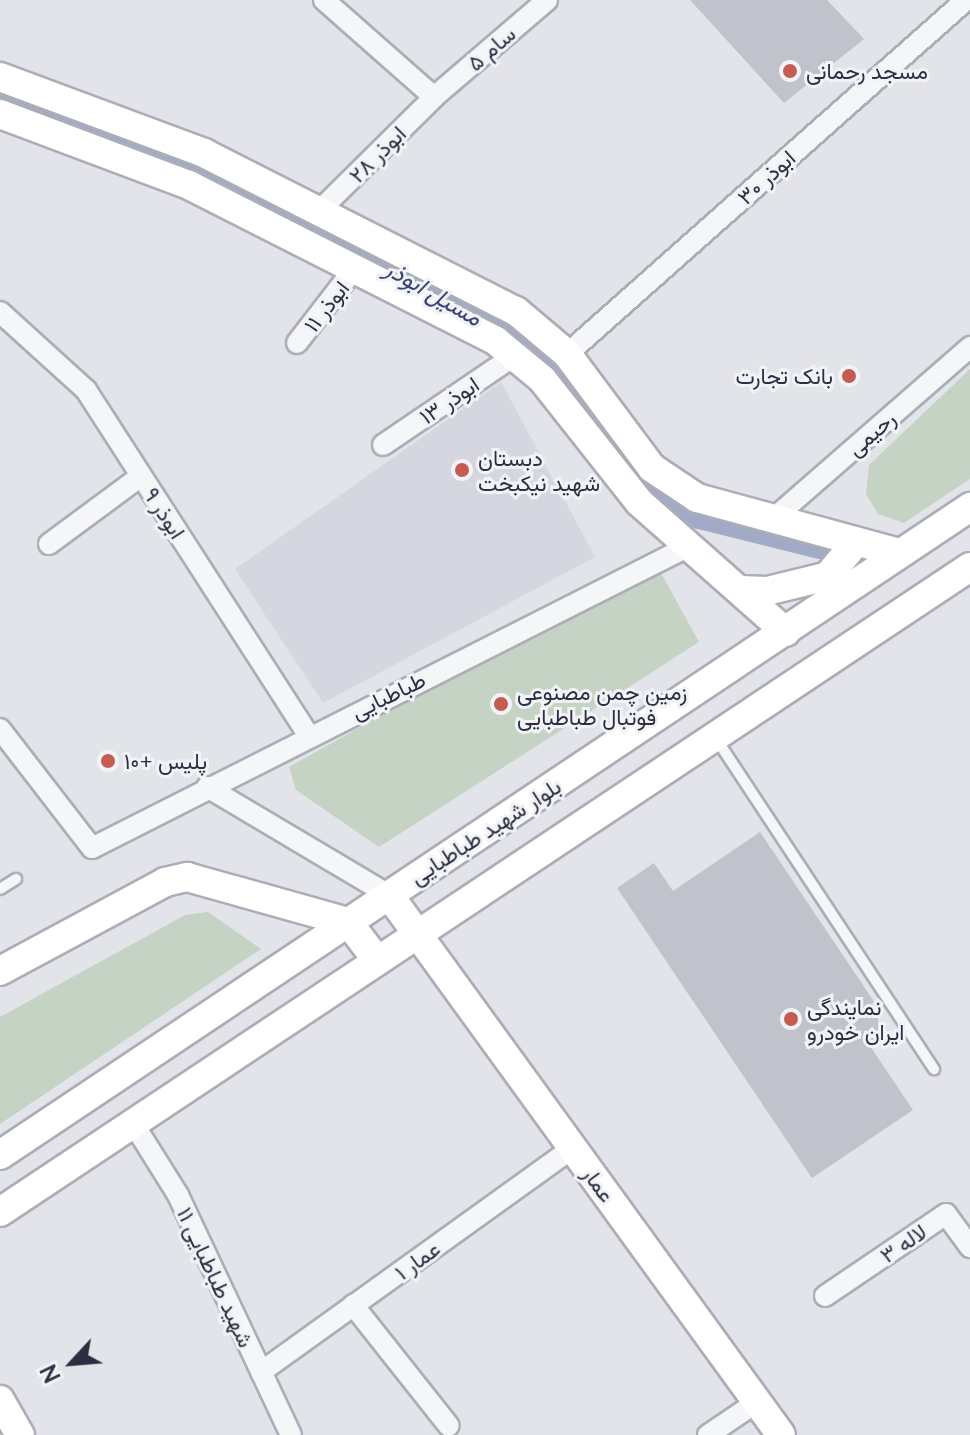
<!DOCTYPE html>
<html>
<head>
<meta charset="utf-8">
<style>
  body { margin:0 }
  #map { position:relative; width:970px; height:1435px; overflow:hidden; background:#e3e4ea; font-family:Lato,Vazirmatn,sans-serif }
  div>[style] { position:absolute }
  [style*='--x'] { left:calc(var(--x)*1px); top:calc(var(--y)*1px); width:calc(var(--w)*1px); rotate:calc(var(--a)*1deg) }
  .built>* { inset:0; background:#d5d6df }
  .green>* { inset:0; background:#c5d3c4 }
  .canal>* { height:26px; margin:-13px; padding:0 13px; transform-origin:13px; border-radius:13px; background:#a1aac7 }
  .building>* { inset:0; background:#c0c2cc }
  .roads { filter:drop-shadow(2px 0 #acadb7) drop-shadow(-2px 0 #acadb7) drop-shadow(0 2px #acadb7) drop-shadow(0 -2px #acadb7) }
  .lane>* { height:10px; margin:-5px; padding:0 5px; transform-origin:5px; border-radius:5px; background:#f5f6f8 }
  .street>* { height:20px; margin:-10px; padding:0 10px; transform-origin:10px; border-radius:10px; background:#f5f6f8 }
  .secondary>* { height:28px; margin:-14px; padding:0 14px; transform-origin:14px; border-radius:14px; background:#fff }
  .dots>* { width:22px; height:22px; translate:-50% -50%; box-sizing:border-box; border:4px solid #f2f3f7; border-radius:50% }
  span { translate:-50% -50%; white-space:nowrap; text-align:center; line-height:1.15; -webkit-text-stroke:6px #f2f3f7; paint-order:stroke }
  .street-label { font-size:22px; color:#2c2e41 }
  .poi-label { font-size:22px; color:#2c2e41 }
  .left { translate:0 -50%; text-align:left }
  .right { translate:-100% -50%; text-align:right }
  .water-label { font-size:24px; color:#394472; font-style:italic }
  .north { position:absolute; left:32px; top:1323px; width:80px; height:80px; -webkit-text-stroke:6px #f2f3f7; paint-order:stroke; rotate:244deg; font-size:22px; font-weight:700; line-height:32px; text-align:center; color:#2c2e41 }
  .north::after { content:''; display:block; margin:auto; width:28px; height:36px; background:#2c2e41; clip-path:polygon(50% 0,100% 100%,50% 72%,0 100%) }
</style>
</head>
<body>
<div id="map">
  <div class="built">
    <div style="clip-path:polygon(501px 382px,595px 557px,323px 703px,235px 569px)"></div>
  </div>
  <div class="green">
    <div style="clip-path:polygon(970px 369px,970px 479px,904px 523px,878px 514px,866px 494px,869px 465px)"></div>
    <div style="clip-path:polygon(655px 562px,699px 642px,379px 847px,296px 790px,289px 767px)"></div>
    <div style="clip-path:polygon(208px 912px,261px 949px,0 1124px,0 1017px,185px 915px)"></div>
  </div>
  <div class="canal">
    <div style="--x:0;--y:99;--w:72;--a:14.4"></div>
    <div style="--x:70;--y:117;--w:216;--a:23.5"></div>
    <div style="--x:268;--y:203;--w:186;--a:27.1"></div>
    <div style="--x:434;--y:288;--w:147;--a:33"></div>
    <div style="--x:557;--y:368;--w:137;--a:54.2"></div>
    <div style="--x:637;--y:479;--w:72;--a:30.8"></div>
    <div style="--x:699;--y:516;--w:124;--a:14"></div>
  </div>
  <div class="building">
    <div style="clip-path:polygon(690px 0,827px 0,864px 39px,784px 103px)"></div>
    <div style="clip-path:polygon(760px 832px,875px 1003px,881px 1035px,868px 1043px,913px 1110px,812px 1178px,617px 888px,654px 863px,673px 891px)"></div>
  </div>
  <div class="roads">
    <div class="lane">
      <div style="--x:715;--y:737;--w:398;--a:56.6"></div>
      <div style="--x:0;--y:889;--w:19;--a:-32"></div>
    </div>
    <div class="street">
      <div style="--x:324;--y:0;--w:147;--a:41.4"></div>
      <div style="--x:319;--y:211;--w:162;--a:-44.7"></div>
      <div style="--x:434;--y:97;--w:149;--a:-40.6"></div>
      <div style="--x:0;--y:312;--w:116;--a:42.2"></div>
      <div style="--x:86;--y:390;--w:409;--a:57.2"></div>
      <div style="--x:297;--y:343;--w:93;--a:-52.4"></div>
      <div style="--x:567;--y:354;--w:533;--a:-41.58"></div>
      <div style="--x:383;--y:445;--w:158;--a:-34.2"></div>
      <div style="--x:773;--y:519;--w:262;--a:-41.1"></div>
      <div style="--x:49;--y:544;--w:114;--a:-36.5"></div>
      <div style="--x:0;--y:729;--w:150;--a:52.3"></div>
      <div style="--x:92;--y:848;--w:667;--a:-26.83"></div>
      <div style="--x:207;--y:787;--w:212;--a:30.7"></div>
      <div style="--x:133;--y:1123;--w:85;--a:58"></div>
      <div style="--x:178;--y:1195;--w:265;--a:64.8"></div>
      <div style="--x:825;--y:1296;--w:146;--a:-34.1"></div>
      <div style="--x:946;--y:1214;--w:41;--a:54"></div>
      <div style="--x:353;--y:1305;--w:154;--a:51.6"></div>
      <div style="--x:261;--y:1372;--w:384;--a:-35.7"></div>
      <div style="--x:708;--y:1435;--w:59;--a:-34"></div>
    </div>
    <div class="secondary">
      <div style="--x:0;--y:77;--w:218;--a:20.4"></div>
      <div style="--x:204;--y:153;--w:350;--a:26.9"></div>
      <div style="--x:516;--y:311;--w:67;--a:40.1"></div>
      <div style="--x:567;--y:354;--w:142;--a:53.3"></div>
      <div style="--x:652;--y:468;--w:54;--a:33.7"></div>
      <div style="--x:697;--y:498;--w:210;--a:15.2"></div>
      <div style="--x:0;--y:114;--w:202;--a:20.6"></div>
      <div style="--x:189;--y:185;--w:344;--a:26.9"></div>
      <div style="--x:496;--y:341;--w:60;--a:39.6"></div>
      <div style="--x:542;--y:379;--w:157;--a:51.7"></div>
      <div style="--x:639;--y:502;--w:196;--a:41.5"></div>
      <div style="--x:741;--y:590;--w:26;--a:2"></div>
      <div style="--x:767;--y:591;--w:63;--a:-13.8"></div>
      <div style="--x:828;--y:576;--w:44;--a:-50.5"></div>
      <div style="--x:389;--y:895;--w:667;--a:54.02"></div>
      <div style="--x:0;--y:971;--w:187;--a:-28.3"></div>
      <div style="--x:165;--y:882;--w:23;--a:-13"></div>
      <div style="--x:187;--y:877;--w:167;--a:15.6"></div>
      <div style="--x:348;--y:922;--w:48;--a:52.7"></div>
      <div style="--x:0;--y:1155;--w:1167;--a:-33.74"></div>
      <div style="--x:0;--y:1212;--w:1165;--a:-33.62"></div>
      <div style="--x:0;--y:1400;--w:40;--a:60.3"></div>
    </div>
  </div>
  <div class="dots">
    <div style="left:790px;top:71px;background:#c55c52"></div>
    <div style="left:849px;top:376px;background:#c55c52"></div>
    <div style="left:462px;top:470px;background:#c55c52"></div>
    <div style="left:501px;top:704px;background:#c55c52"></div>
    <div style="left:108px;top:761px;background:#c55c52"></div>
    <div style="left:791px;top:1019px;background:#c55c52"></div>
  </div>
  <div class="street-label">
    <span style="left:491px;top:48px;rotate:-41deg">سام ۵</span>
    <span style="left:377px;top:154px;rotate:-45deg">ابوذر ۲۸</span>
    <span style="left:766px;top:177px;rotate:-42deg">ابوذر ۳۰</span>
    <span style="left:326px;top:306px;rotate:-52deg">ابوذر ۱۱</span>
    <span style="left:449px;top:400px;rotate:-34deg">ابوذر ۱۳</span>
    <span style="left:871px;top:433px;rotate:-41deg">رحیمی</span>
    <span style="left:165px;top:513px;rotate:57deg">ابوذر ۹</span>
    <span style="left:388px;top:695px;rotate:-26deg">طباطبایی</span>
    <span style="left:485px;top:831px;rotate:-33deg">بلوار شهید طباطبایی</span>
    <span style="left:599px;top:1184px;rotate:54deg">عمار</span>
    <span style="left:903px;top:1243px;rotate:-34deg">لاله ۳</span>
    <span style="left:417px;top:1260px;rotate:-36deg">عمار ۱</span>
    <span style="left:216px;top:1277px;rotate:65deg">شهید طباطبایی ۱۱</span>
  </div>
  <div class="poi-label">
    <span class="left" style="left:806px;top:71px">مسجد رحمانی</span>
    <span class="right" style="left:833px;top:376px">بانک تجارت</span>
    <span class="left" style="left:478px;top:470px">دبستان<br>شهید نیکبخت</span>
    <span class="left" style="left:517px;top:704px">زمین چمن مصنوعی<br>فوتبال طباطبایی</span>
    <span class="left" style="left:124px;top:761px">پلیس +۱۰</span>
    <span class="left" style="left:807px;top:1019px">نمایندگی<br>ایران خودرو</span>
  </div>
  <div class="water-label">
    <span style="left:434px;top:292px;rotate:30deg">مسیل ابوذر</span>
  </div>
  <div class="north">N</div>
</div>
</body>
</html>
